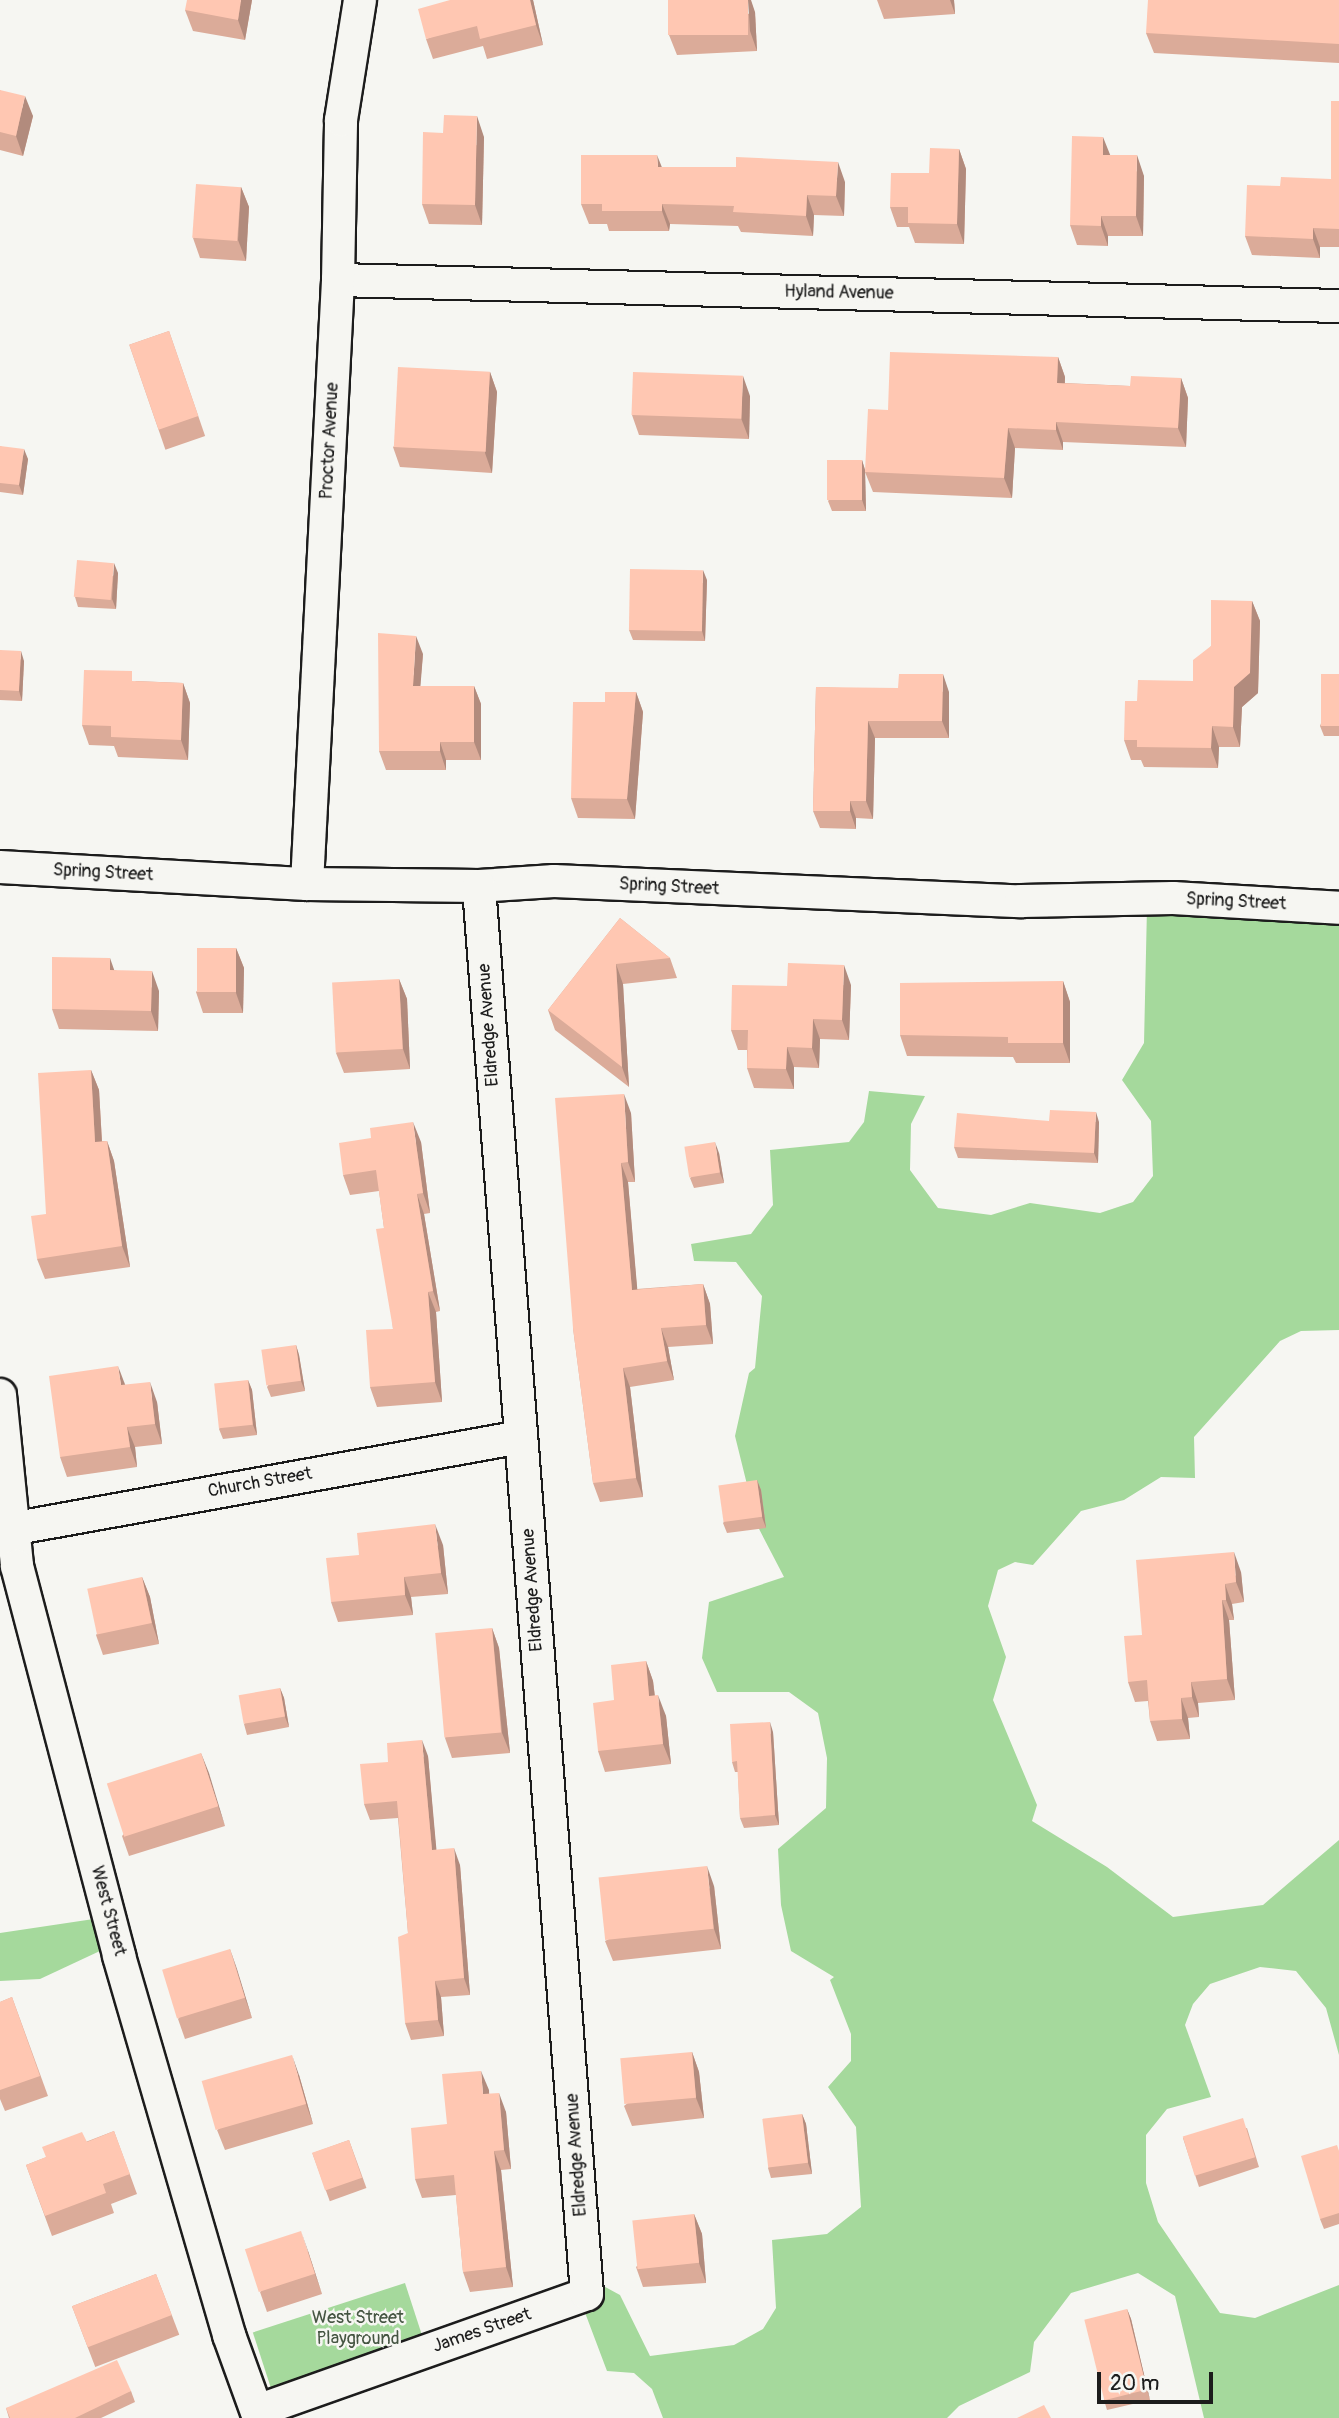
<!DOCTYPE html>
<html>
<head>
<meta charset="utf-8">
<style>
  body { margin:0 }
  #map { position:relative; width:1339px; height:2418px; overflow:hidden; background:#f6f6f2; font-family:Pangolin,sans-serif }
  div>[style] { position:absolute }
  [style*='--x'] { left:calc(var(--x)*1px); top:calc(var(--y)*1px); width:calc(var(--w)*1px); rotate:calc(var(--a)*1deg) }
  .green>* { inset:0; background:#a5d99c; transform-origin:0 0 }
  .roads { filter:drop-shadow(2px 0 #1c1c1c) drop-shadow(-2px 0 #1c1c1c) drop-shadow(0 2px #1c1c1c) drop-shadow(0 -2px #1c1c1c) }
  .street>* { height:32px; margin:-16px; padding:0 16px; transform-origin:16px; border-radius:16px; background:#f6f6f2 }
  .wall>* { inset:0; background:#dbab99; transform-origin:0 0 }
  .shaded-wall>* { inset:0; background:#b28b7d }
  .building>* { inset:0; background:#ffc7b2; transform-origin:0 0 }
  span { translate:-50% -50%; white-space:nowrap; text-align:center; line-height:1.15; -webkit-text-stroke:5px #f6f6f2; paint-order:stroke }
  .street-label { font-size:18px; color:#1c1c1c }
  .park-label { font-size:18px; color:#455542 }
  .scale { position:absolute; left:1097px; top:2372px; width:116px; height:32px; box-sizing:border-box; border:4px solid #1c1c1c; border-top:0; padding-left:9px; font-size:21px; line-height:24px; white-space:nowrap; color:#1c1c1c; -webkit-text-stroke:5px #f6f6f2; paint-order:stroke }
</style>
</head>
<body>
<div id="map">
  <div class="green">
    <div style="clip-path:polygon(1339px 906px,1339px 1330px,1301px 1331px,1280px 1341px,1194px 1437px,1195px 1478px,1161px 1477px,1124px 1500px,1081px 1511px,1033px 1565px,1015px 1562px,998px 1570px,988px 1606px,1006px 1657px,993px 1700px,1037px 1805px,1032px 1821px,1107px 1867px,1173px 1917px,1263px 1905px,1339px 1840px,1339px 2055px,1326px 2008px,1296px 1971px,1260px 1967px,1210px 1984px,1193px 2004px,1185px 2025px,1211px 2097px,1167px 2109px,1146px 2135px,1146px 2183px,1158px 2222px,1220px 2313px,1255px 2318px,1339px 2285px,1339px 2418px,1204px 2418px,1175px 2296px,1138px 2273px,1071px 2293px,1034px 2342px,1030px 2372px,959px 2406px,947px 2418px,663px 2418px,652px 2389px,634px 2373px,607px 2371px,581px 2302px,596px 2282px,620px 2295px,650px 2356px,734px 2345px,763px 2329px,776px 2308px,772px 2240px,827px 2234px,861px 2207px,856px 2127px,828px 2087px,851px 2061px,851px 2034px,830px 1980px,834px 1977px,791px 1951px,781px 1905px,778px 1849px,826px 1808px,827px 1758px,818px 1713px,789px 1692px,717px 1692px,702px 1658px,709px 1602px,784px 1577px,757px 1525px,735px 1436px,749px 1373px,755px 1368px,762px 1296px,736px 1262px,694px 1261px,691px 1244px,751px 1234px,773px 1205px,770px 1150px,849px 1142px,864px 1122px,869px 1091px,925px 1096px,911px 1124px,910px 1170px,938px 1208px,991px 1215px,1030px 1203px,1100px 1213px,1133px 1202px,1153px 1176px,1151px 1121px,1122px 1080px,1144px 1043px,1147px 907px)"></div>
    <div style="clip-path:polygon(107px 1917px,117px 1943px,40px 1979px,0 1981px,0 1933px)"></div>
    <div style="left:405px;top:2283px;width:60px;height:160px;rotate:72deg"></div>
  </div>
  <div class="roads">
    <div class="street">
      <div style="--x:338;--y:280;--w:1001;--a:1.49"></div>
      <div style="--x:0;--y:867;--w:307;--a:3.2"></div>
      <div style="--x:307;--y:884;--w:172;--a:0.7"></div>
      <div style="--x:479;--y:886;--w:75;--a:-3.8"></div>
      <div style="--x:554;--y:881;--w:467;--a:2.5"></div>
      <div style="--x:1021;--y:901;--w:152;--a:-1.1"></div>
      <div style="--x:1173;--y:898;--w:166;--a:3.4"></div>
      <div style="--x:307;--y:884;--w:605;--a:-87.06"></div>
      <div style="--x:338;--y:280;--w:160;--a:-88.9"></div>
      <div style="--x:341;--y:120;--w:121;--a:-81"></div>
      <div style="--x:0;--y:1395;--w:172;--a:84.3"></div>
      <div style="--x:17;--y:1566;--w:403;--a:75.3"></div>
      <div style="--x:119;--y:1956;--w:395;--a:73.8"></div>
      <div style="--x:229;--y:2335;--w:88;--a:70.1"></div>
      <div style="--x:0;--y:1531;--w:529;--a:-10.23"></div>
      <div style="--x:257;--y:2411;--w:350;--a:-19.5"></div>
      <div style="--x:587;--y:2294;--w:1412;--a:-94.39"></div>
    </div>
  </div>
  <div class="wall">
    <div style="clip-path:polygon(252px 0,245px 40px,193px 31px,185px 10px)"></div>
    <div style="clip-path:polygon(533px 0,543px 45px,487px 59px,483px 46px,433px 59px,426px 39px)"></div>
    <div style="clip-path:polygon(877px 0,954px 0,955px 14px,884px 19px)"></div>
    <div style="clip-path:polygon(1339px 0,1339px 63px,1154px 53px,1146px 33px)"></div>
    <div style="clip-path:polygon(755px 12px,757px 51px,677px 55px,669px 35px)"></div>
    <div style="clip-path:polygon(0 90px,33px 116px,23px 156px,0 150px,0 151px)"></div>
    <div style="clip-path:polygon(1339px 101px,1339px 247px,1320px 247px,1320px 258px,1252px 255px,1245px 236px,1280px 186px,1331px 179px)"></div>
    <div style="clip-path:polygon(484px 137px,482px 225px,429px 224px,422px 204px)"></div>
    <div style="clip-path:polygon(959px 149px,966px 169px,964px 244px,915px 243px,909px 227px,897px 227px,890px 207px)"></div>
    <div style="clip-path:polygon(1110px 155px,1144px 176px,1143px 236px,1108px 236px,1108px 246px,1077px 245px,1070px 225px)"></div>
    <div style="clip-path:polygon(662px 167px,845px 182px,844px 216px,814px 215px,813px 236px,741px 232px,738px 226px,670px 224px,669px 231px,609px 231px,607px 224px,589px 224px,581px 204px)"></div>
    <div style="clip-path:polygon(241px 187px,249px 207px,246px 261px,200px 258px,193px 238px)"></div>
    <div style="left:169px;top:331px;width:111px;height:42px;rotate:71deg"></div>
    <div style="clip-path:polygon(1058px 357px,1065px 377px,1065px 383px,1130px 386px,1181px 378px,1188px 398px,1186px 447px,1063px 442px,1063px 450px,1015px 448px,1012px 498px,873px 492px,865px 472px,888px 410px)"></div>
    <div style="clip-path:polygon(490px 372px,497px 392px,492px 473px,400px 467px,393px 447px)"></div>
    <div style="clip-path:polygon(750px 396px,749px 439px,639px 435px,632px 415px)"></div>
    <div style="clip-path:polygon(0 446px,28px 459px,23px 495px,0 492px)"></div>
    <div style="clip-path:polygon(862px 460px,865px 470px,866px 511px,832px 511px,828px 501px)"></div>
    <div style="clip-path:polygon(118px 573px,116px 609px,78px 607px,75px 597px)"></div>
    <div style="clip-path:polygon(707px 580px,705px 641px,633px 640px,629px 630px)"></div>
    <div style="clip-path:polygon(1252px 601px,1260px 621px,1258px 693px,1242px 707px,1240px 747px,1219px 747px,1218px 768px,1144px 767px,1141px 760px,1131px 760px,1124px 740px,1137px 701px,1193px 681px,1211px 646px)"></div>
    <div style="clip-path:polygon(0 650px,24px 661px,22px 701px,0 700px)"></div>
    <div style="clip-path:polygon(423px 654px,420px 686px,474px 686px,481px 704px,481px 760px,446px 760px,446px 770px,386px 770px,379px 751px)"></div>
    <div style="clip-path:polygon(1339px 674px,1339px 736px,1324px 736px,1320px 726px)"></div>
    <div style="clip-path:polygon(136px 681px,183px 683px,190px 703px,188px 760px,118px 757px,114px 746px,89px 745px,82px 725px)"></div>
    <div style="clip-path:polygon(816px 687px,949px 692px,949px 738px,875px 738px,873px 819px,856px 818px,856px 829px,820px 828px,813px 811px)"></div>
    <div style="clip-path:polygon(636px 692px,643px 712px,635px 819px,578px 818px,571px 798px,605px 702px)"></div>
    <div style="clip-path:polygon(620px 918px,670px 958px,677px 978px,623px 984px,629px 1087px,555px 1030px,548px 1010px)"></div>
    <div style="clip-path:polygon(236px 948px,244px 968px,243px 1013px,203px 1013px,196px 992px)"></div>
    <div style="clip-path:polygon(115px 970px,159px 991px,158px 1031px,59px 1029px,52px 1009px)"></div>
    <div style="clip-path:polygon(399px 979px,407px 999px,410px 1069px,344px 1073px,336px 1053px)"></div>
    <div style="clip-path:polygon(1063px 981px,1070px 1002px,1070px 1063px,1016px 1063px,1013px 1057px,907px 1056px,900px 1035px)"></div>
    <div style="clip-path:polygon(851px 985px,849px 1040px,820px 1039px,819px 1068px,794px 1067px,794px 1089px,754px 1088px,747px 1068px,747px 1050px,738px 1050px,731px 1030px,787px 986px)"></div>
    <div style="clip-path:polygon(91px 1070px,99px 1090px,102px 1141px,107px 1141px,114px 1161px,130px 1267px,45px 1279px,37px 1259px,46px 1214px)"></div>
    <div style="clip-path:polygon(631px 1113px,635px 1182px,628px 1182px,637px 1289px,703px 1284px,710px 1304px,713px 1344px,668px 1347px,674px 1380px,630px 1387px,643px 1497px,600px 1502px,593px 1483px,573px 1328px)"></div>
    <div style="clip-path:polygon(1049px 1121px,1099px 1122px,1098px 1163px,958px 1158px,954px 1147px)"></div>
    <div style="clip-path:polygon(421px 1142px,430px 1213px,424px 1214px,440px 1311px,436px 1312px,442px 1402px,377px 1407px,370px 1387px,393px 1329px,384px 1228px,379px 1191px,350px 1195px,343px 1175px)"></div>
    <div style="clip-path:polygon(719px 1153px,724px 1183px,694px 1188px,690px 1178px)"></div>
    <div style="clip-path:polygon(296px 1345px,299px 1355px,305px 1391px,271px 1397px,267px 1387px)"></div>
    <div style="clip-path:polygon(248px 1380px,252px 1390px,257px 1435px,223px 1439px,219px 1429px)"></div>
    <div style="clip-path:polygon(125px 1385px,157px 1402px,162px 1444px,135px 1447px,137px 1467px,67px 1477px,60px 1457px)"></div>
    <div style="clip-path:polygon(757px 1480px,761px 1490px,766px 1528px,727px 1533px,723px 1523px)"></div>
    <div style="clip-path:polygon(443px 1545px,448px 1594px,411px 1597px,413px 1615px,338px 1622px,331px 1602px,359px 1555px)"></div>
    <div style="clip-path:polygon(1241px 1572px,1244px 1602px,1232px 1604px,1234px 1620px,1229px 1620px,1235px 1700px,1198px 1703px,1199px 1717px,1188px 1718px,1190px 1739px,1157px 1741px,1150px 1721px,1148px 1701px,1135px 1702px,1128px 1682px,1142px 1635px)"></div>
    <div style="clip-path:polygon(142px 1577px,150px 1597px,159px 1644px,103px 1655px,96px 1635px)"></div>
    <div style="clip-path:polygon(492px 1628px,499px 1648px,510px 1753px,452px 1758px,445px 1738px)"></div>
    <div style="clip-path:polygon(646px 1661px,653px 1681px,655px 1696px,666px 1716px,671px 1764px,605px 1772px,598px 1751px,614px 1700px)"></div>
    <div style="clip-path:polygon(280px 1688px,284px 1698px,289px 1727px,247px 1735px,244px 1724px)"></div>
    <div style="clip-path:polygon(773px 1732px,779px 1825px,744px 1828px,740px 1818px,738px 1772px,735px 1772px,732px 1762px)"></div>
    <div style="clip-path:polygon(201px 1753px,225px 1826px,129px 1856px,122px 1836px)"></div>
    <div style="clip-path:polygon(428px 1756px,436px 1850px,460px 1865px,470px 1995px,441px 1997px,444px 2036px,411px 2040px,405px 2023px,408px 1933px,398px 1818px,370px 1820px,364px 1804px,388px 1762px)"></div>
    <div style="clip-path:polygon(714px 1886px,721px 1949px,613px 1961px,605px 1941px)"></div>
    <div style="clip-path:polygon(230px 1949px,252px 2018px,185px 2039px,178px 2019px)"></div>
    <div style="clip-path:polygon(12px 1997px,48px 2096px,5px 2111px,0 2099px,0 2002px)"></div>
    <div style="clip-path:polygon(692px 2052px,699px 2072px,704px 2118px,632px 2126px,624px 2106px)"></div>
    <div style="clip-path:polygon(299px 2075px,313px 2124px,225px 2150px,217px 2130px)"></div>
    <div style="clip-path:polygon(489px 2090px,489px 2094px,506px 2112px,511px 2169px,501px 2170px,513px 2287px,470px 2292px,463px 2272px,456px 2195px,422px 2198px,415px 2179px,447px 2124px)"></div>
    <div style="clip-path:polygon(802px 2114px,806px 2124px,812px 2174px,771px 2178px,768px 2168px)"></div>
    <div style="clip-path:polygon(1247px 2128px,1259px 2167px,1199px 2187px,1183px 2138px)"></div>
    <div style="clip-path:polygon(114px 2131px,137px 2194px,111px 2204px,114px 2213px,52px 2236px,26px 2165px)"></div>
    <div style="left:349px;top:2140px;width:51px;height:39px;rotate:70deg"></div>
    <div style="clip-path:polygon(1339px 2150px,1339px 2224px,1324px 2229px,1320px 2219px)"></div>
    <div style="clip-path:polygon(694px 2214px,702px 2234px,706px 2283px,643px 2287px,636px 2267px)"></div>
    <div style="clip-path:polygon(308px 2251px,322px 2294px,267px 2312px,260px 2292px)"></div>
    <div style="left:156px;top:2274px;width:65px;height:90px;rotate:69deg"></div>
    <div style="clip-path:polygon(1127px 2309px,1131px 2319px,1150px 2400px,1107px 2410px,1104px 2400px)"></div>
    <div style="clip-path:polygon(131px 2391px,135px 2402px,101px 2418px,9px 2418px,6px 2408px)"></div>
  </div>
  <div class="shaded-wall">
    <div style="clip-path:polygon(241px 0,252px 0,245px 40px,238px 20px)"></div>
    <div style="clip-path:polygon(530px 0,533px 0,543px 45px,536px 25px)"></div>
    <div style="clip-path:polygon(748px 0,751px 0,755px 12px,757px 51px,750px 31px)"></div>
    <div style="clip-path:polygon(950px 0,954px 0,955px 14px)"></div>
    <div style="clip-path:polygon(25px 96px,33px 116px,23px 156px,16px 136px)"></div>
    <div style="clip-path:polygon(477px 116px,484px 137px,482px 225px,475px 205px)"></div>
    <div style="clip-path:polygon(1103px 137px,1111px 157px,1103px 155px)"></div>
    <div style="clip-path:polygon(959px 149px,966px 169px,964px 244px,957px 224px)"></div>
    <div style="clip-path:polygon(657px 155px,665px 175px,658px 167px)"></div>
    <div style="clip-path:polygon(1137px 155px,1144px 176px,1143px 236px,1136px 216px)"></div>
    <div style="clip-path:polygon(838px 162px,845px 182px,844px 216px,836px 196px)"></div>
    <div style="clip-path:polygon(241px 187px,249px 207px,246px 261px,238px 240px)"></div>
    <div style="clip-path:polygon(807px 195px,814px 215px,813px 236px,806px 216px)"></div>
    <div style="clip-path:polygon(662px 204px,670px 224px,669px 231px,662px 211px)"></div>
    <div style="clip-path:polygon(1101px 216px,1108px 236px,1108px 246px,1101px 226px)"></div>
    <div style="clip-path:polygon(1313px 228px,1320px 247px,1320px 258px,1313px 239px)"></div>
    <div style="clip-path:polygon(1058px 357px,1065px 377px,1064px 402px,1057px 383px)"></div>
    <div style="clip-path:polygon(490px 372px,497px 392px,492px 473px,485px 453px)"></div>
    <div style="clip-path:polygon(743px 376px,750px 396px,749px 439px,741px 418px)"></div>
    <div style="clip-path:polygon(1181px 378px,1188px 398px,1186px 447px,1178px 428px)"></div>
    <div style="clip-path:polygon(1056px 422px,1063px 442px,1063px 450px,1056px 430px)"></div>
    <div style="clip-path:polygon(1008px 428px,1015px 448px,1012px 498px,1004px 478px)"></div>
    <div style="clip-path:polygon(24px 449px,28px 459px,23px 495px,19px 485px)"></div>
    <div style="clip-path:polygon(862px 460px,865px 470px,866px 511px,862px 500px)"></div>
    <div style="clip-path:polygon(114px 563px,118px 573px,116px 609px,112px 599px)"></div>
    <div style="clip-path:polygon(703px 570px,707px 580px,705px 641px,702px 631px)"></div>
    <div style="clip-path:polygon(1252px 601px,1260px 621px,1258px 693px,1242px 707px,1240px 747px,1233px 727px,1234px 687px)"></div>
    <div style="clip-path:polygon(416px 636px,423px 654px,419px 704px,413px 686px)"></div>
    <div style="clip-path:polygon(21px 651px,24px 661px,22px 701px,19px 691px)"></div>
    <div style="clip-path:polygon(943px 674px,949px 692px,949px 738px,942px 721px)"></div>
    <div style="clip-path:polygon(183px 683px,190px 703px,188px 760px,181px 740px)"></div>
    <div style="clip-path:polygon(474px 686px,481px 704px,481px 760px,474px 742px)"></div>
    <div style="clip-path:polygon(636px 692px,643px 712px,635px 819px,627px 799px)"></div>
    <div style="clip-path:polygon(868px 721px,875px 738px,873px 819px,866px 801px)"></div>
    <div style="clip-path:polygon(1212px 726px,1219px 747px,1218px 768px,1211px 748px)"></div>
    <div style="clip-path:polygon(440px 742px,446px 760px,446px 770px,440px 751px)"></div>
    <div style="clip-path:polygon(850px 801px,856px 818px,856px 829px,850px 811px)"></div>
    <div style="clip-path:polygon(236px 948px,244px 968px,243px 1013px,236px 993px)"></div>
    <div style="clip-path:polygon(110px 958px,117px 978px,110px 970px)"></div>
    <div style="clip-path:polygon(616px 964px,623px 984px,629px 1087px,622px 1067px)"></div>
    <div style="clip-path:polygon(844px 965px,851px 985px,849px 1040px,842px 1020px)"></div>
    <div style="clip-path:polygon(152px 971px,159px 991px,158px 1031px,151px 1011px)"></div>
    <div style="clip-path:polygon(399px 979px,407px 999px,410px 1069px,403px 1049px)"></div>
    <div style="clip-path:polygon(1063px 981px,1070px 1002px,1070px 1063px,1063px 1043px)"></div>
    <div style="clip-path:polygon(813px 1019px,820px 1039px,819px 1068px,812px 1048px)"></div>
    <div style="clip-path:polygon(787px 1047px,794px 1067px,794px 1089px,786px 1069px)"></div>
    <div style="clip-path:polygon(91px 1070px,99px 1090px,103px 1162px,95px 1142px)"></div>
    <div style="clip-path:polygon(624px 1094px,631px 1113px,635px 1182px,628px 1162px)"></div>
    <div style="clip-path:polygon(1096px 1112px,1099px 1122px,1098px 1163px,1094px 1153px)"></div>
    <div style="clip-path:polygon(413px 1122px,421px 1142px,430px 1213px,423px 1193px)"></div>
    <div style="clip-path:polygon(107px 1141px,114px 1161px,130px 1267px,122px 1246px)"></div>
    <div style="clip-path:polygon(715px 1142px,719px 1153px,724px 1183px,720px 1173px)"></div>
    <div style="clip-path:polygon(621px 1163px,628px 1182px,639px 1309px,632px 1290px)"></div>
    <div style="clip-path:polygon(417px 1194px,424px 1214px,440px 1311px,433px 1291px)"></div>
    <div style="clip-path:polygon(703px 1284px,710px 1304px,713px 1344px,706px 1325px)"></div>
    <div style="clip-path:polygon(428px 1292px,436px 1312px,442px 1402px,435px 1382px)"></div>
    <div style="clip-path:polygon(661px 1328px,668px 1347px,674px 1380px,667px 1361px)"></div>
    <div style="clip-path:polygon(296px 1345px,299px 1355px,305px 1391px,301px 1381px)"></div>
    <div style="clip-path:polygon(118px 1366px,126px 1387px,121px 1385px)"></div>
    <div style="clip-path:polygon(623px 1368px,630px 1387px,643px 1497px,636px 1478px)"></div>
    <div style="clip-path:polygon(248px 1380px,252px 1390px,257px 1435px,253px 1425px)"></div>
    <div style="clip-path:polygon(150px 1382px,157px 1402px,162px 1444px,155px 1424px)"></div>
    <div style="clip-path:polygon(127px 1427px,135px 1447px,137px 1467px,130px 1447px)"></div>
    <div style="clip-path:polygon(757px 1480px,761px 1490px,766px 1528px,762px 1517px)"></div>
    <div style="clip-path:polygon(435px 1524px,443px 1545px,448px 1594px,441px 1573px)"></div>
    <div style="clip-path:polygon(1234px 1552px,1241px 1572px,1244px 1602px,1236px 1582px)"></div>
    <div style="clip-path:polygon(142px 1577px,150px 1597px,159px 1644px,152px 1623px)"></div>
    <div style="clip-path:polygon(404px 1577px,411px 1597px,413px 1615px,405px 1595px)"></div>
    <div style="clip-path:polygon(1225px 1584px,1232px 1604px,1234px 1620px,1226px 1600px)"></div>
    <div style="clip-path:polygon(1222px 1600px,1229px 1620px,1235px 1700px,1227px 1679px)"></div>
    <div style="clip-path:polygon(492px 1628px,499px 1648px,510px 1753px,502px 1733px)"></div>
    <div style="clip-path:polygon(646px 1661px,653px 1681px,657px 1717px,649px 1696px)"></div>
    <div style="clip-path:polygon(1191px 1682px,1198px 1703px,1199px 1717px,1192px 1697px)"></div>
    <div style="clip-path:polygon(280px 1688px,284px 1698px,289px 1727px,285px 1717px)"></div>
    <div style="clip-path:polygon(658px 1695px,666px 1716px,671px 1764px,663px 1744px)"></div>
    <div style="clip-path:polygon(1181px 1698px,1188px 1718px,1190px 1739px,1182px 1719px)"></div>
    <div style="clip-path:polygon(770px 1722px,773px 1732px,779px 1825px,775px 1815px)"></div>
    <div style="clip-path:polygon(422px 1740px,428px 1756px,438px 1867px,432px 1850px)"></div>
    <div style="clip-path:polygon(201px 1753px,209px 1773px,225px 1826px,218px 1806px)"></div>
    <div style="clip-path:polygon(454px 1848px,460px 1865px,470px 1995px,464px 1978px)"></div>
    <div style="clip-path:polygon(707px 1866px,714px 1886px,721px 1949px,714px 1929px)"></div>
    <div style="clip-path:polygon(230px 1949px,237px 1969px,252px 2018px,245px 1998px)"></div>
    <div style="clip-path:polygon(435px 1981px,441px 1997px,444px 2036px,438px 2020px)"></div>
    <div style="clip-path:polygon(692px 2052px,699px 2072px,704px 2118px,696px 2098px)"></div>
    <div style="clip-path:polygon(292px 2055px,299px 2075px,313px 2124px,306px 2104px)"></div>
    <div style="clip-path:polygon(481px 2071px,489px 2090px,490px 2114px,483px 2094px)"></div>
    <div style="clip-path:polygon(499px 2093px,506px 2112px,511px 2169px,504px 2150px)"></div>
    <div style="clip-path:polygon(802px 2114px,806px 2124px,812px 2174px,808px 2163px)"></div>
    <div style="clip-path:polygon(494px 2151px,501px 2170px,513px 2287px,506px 2267px)"></div>
    <div style="clip-path:polygon(694px 2214px,702px 2234px,706px 2283px,699px 2263px)"></div>
    <div style="clip-path:polygon(301px 2231px,308px 2251px,322px 2294px,315px 2274px)"></div>
    <div style="clip-path:polygon(1127px 2309px,1131px 2319px,1150px 2400px,1147px 2390px)"></div>
  </div>
  <div class="building">
    <div style="clip-path:polygon(187px 0,241px 0,238px 20px,185px 10px)"></div>
    <div style="clip-path:polygon(450px 0,530px 0,536px 25px,480px 39px,477px 26px,426px 39px,418px 9px)"></div>
    <div style="left:668px;top:0;width:80px;height:35px"></div>
    <div style="clip-path:polygon(1148px 0,1339px 0,1339px 44px,1146px 33px)"></div>
    <div style="clip-path:polygon(0 90px,25px 96px,16px 136px,0 132px)"></div>
    <div style="clip-path:polygon(1331px 101px,1339px 101px,1339px 229px,1313px 228px,1313px 239px,1245px 236px,1247px 185px,1280px 186px,1281px 177px,1331px 179px)"></div>
    <div style="clip-path:polygon(444px 115px,477px 116px,475px 205px,422px 204px,423px 132px,443px 133px)"></div>
    <div style="clip-path:polygon(1072px 136px,1103px 137px,1103px 155px,1137px 155px,1136px 216px,1101px 216px,1101px 226px,1070px 225px)"></div>
    <div style="clip-path:polygon(930px 148px,959px 149px,957px 224px,908px 223px,908px 207px,890px 207px,891px 173px,929px 173px)"></div>
    <div style="clip-path:polygon(581px 155px,657px 155px,658px 167px,736px 167px,736px 157px,838px 162px,836px 196px,807px 195px,806px 216px,733px 212px,734px 206px,662px 204px,662px 211px,602px 211px,602px 204px,581px 204px)"></div>
    <div style="left:196px;top:184px;width:45px;height:54px;rotate:4deg"></div>
    <div style="left:169px;top:331px;width:90px;height:42px;rotate:71deg"></div>
    <div style="clip-path:polygon(890px 352px,1058px 357px,1057px 383px,1130px 386px,1131px 376px,1181px 378px,1178px 428px,1056px 422px,1056px 430px,1008px 428px,1004px 478px,865px 472px,868px 409px,888px 410px)"></div>
    <div style="left:398px;top:367px;width:92px;height:80px;rotate:3deg"></div>
    <div style="left:633px;top:372px;width:110px;height:43px;rotate:2deg"></div>
    <div style="clip-path:polygon(0 446px,24px 449px,19px 485px,0 483px)"></div>
    <div style="left:862px;top:460px;width:40px;height:35px;rotate:90deg"></div>
    <div style="left:77px;top:560px;width:37px;height:37px;rotate:5deg"></div>
    <div style="left:630px;top:569px;width:73px;height:61px;rotate:1deg"></div>
    <div style="clip-path:polygon(1211px 600px,1252px 601px,1250px 673px,1234px 687px,1233px 727px,1212px 726px,1211px 748px,1137px 747px,1137px 740px,1124px 740px,1125px 701px,1137px 701px,1138px 680px,1193px 681px,1193px 660px,1211px 646px)"></div>
    <div style="clip-path:polygon(378px 633px,416px 636px,413px 686px,474px 686px,474px 742px,440px 742px,440px 751px,379px 751px)"></div>
    <div style="left:0;top:650px;width:21px;height:40px;rotate:3deg"></div>
    <div style="clip-path:polygon(84px 670px,132px 671px,132px 681px,183px 683px,181px 740px,111px 737px,111px 726px,82px 725px)"></div>
    <div style="clip-path:polygon(899px 674px,943px 674px,942px 721px,868px 721px,866px 801px,850px 801px,850px 811px,813px 811px,816px 687px,898px 688px)"></div>
    <div style="left:1321px;top:674px;width:18px;height:52px"></div>
    <div style="clip-path:polygon(605px 692px,636px 692px,627px 799px,571px 798px,573px 702px,605px 702px)"></div>
    <div style="clip-path:polygon(620px 918px,670px 958px,616px 964px,622px 1067px,548px 1010px)"></div>
    <div style="left:197px;top:948px;width:39px;height:44px"></div>
    <div style="clip-path:polygon(52px 957px,110px 958px,110px 970px,152px 971px,151px 1011px,52px 1009px)"></div>
    <div style="clip-path:polygon(788px 963px,844px 965px,842px 1020px,813px 1019px,812px 1048px,787px 1047px,786px 1069px,747px 1068px,748px 1030px,731px 1030px,732px 985px,787px 986px)"></div>
    <div style="left:399px;top:979px;width:70px;height:67px;rotate:87deg"></div>
    <div style="clip-path:polygon(1063px 981px,1063px 1043px,1008px 1043px,1008px 1037px,900px 1035px,900px 983px)"></div>
    <div style="clip-path:polygon(91px 1070px,95px 1142px,107px 1141px,122px 1246px,37px 1259px,31px 1216px,46px 1214px,38px 1073px)"></div>
    <div style="clip-path:polygon(624px 1094px,628px 1162px,621px 1163px,632px 1290px,703px 1284px,706px 1325px,661px 1328px,667px 1361px,623px 1368px,636px 1478px,593px 1483px,573px 1328px,555px 1098px)"></div>
    <div style="clip-path:polygon(1050px 1110px,1096px 1112px,1094px 1153px,954px 1147px,957px 1113px,1049px 1121px)"></div>
    <div style="clip-path:polygon(413px 1122px,423px 1193px,417px 1194px,433px 1291px,428px 1292px,435px 1382px,370px 1387px,366px 1330px,393px 1329px,376px 1229px,384px 1228px,376px 1170px,343px 1175px,339px 1143px,371px 1138px,370px 1128px)"></div>
    <div style="left:715px;top:1142px;width:31px;height:31px;rotate:81deg"></div>
    <div style="left:296px;top:1345px;width:36px;height:35px;rotate:82deg"></div>
    <div style="clip-path:polygon(118px 1366px,121px 1385px,150px 1382px,155px 1424px,127px 1427px,130px 1447px,60px 1457px,49px 1376px)"></div>
    <div style="left:248px;top:1380px;width:45px;height:34px;rotate:84deg"></div>
    <div style="left:757px;top:1480px;width:37px;height:39px;rotate:82deg"></div>
    <div style="clip-path:polygon(435px 1524px,441px 1573px,404px 1577px,405px 1595px,331px 1602px,326px 1558px,359px 1555px,357px 1533px)"></div>
    <div style="clip-path:polygon(1234px 1552px,1236px 1582px,1225px 1584px,1226px 1600px,1222px 1600px,1227px 1679px,1191px 1682px,1192px 1697px,1181px 1698px,1182px 1719px,1150px 1721px,1147px 1680px,1128px 1682px,1124px 1636px,1142px 1635px,1136px 1560px)"></div>
    <div style="left:142px;top:1577px;width:47px;height:56px;rotate:78deg"></div>
    <div style="left:492px;top:1628px;width:105px;height:57px;rotate:85deg"></div>
    <div style="clip-path:polygon(646px 1661px,649px 1696px,658px 1695px,663px 1744px,598px 1751px,593px 1703px,614px 1700px,611px 1665px)"></div>
    <div style="left:280px;top:1688px;width:29px;height:42px;rotate:80deg"></div>
    <div style="clip-path:polygon(770px 1722px,775px 1815px,740px 1818px,737px 1761px,732px 1762px,730px 1724px)"></div>
    <div style="clip-path:polygon(422px 1740px,432px 1850px,454px 1848px,464px 1978px,435px 1981px,438px 2020px,405px 2023px,398px 1937px,408px 1933px,397px 1801px,364px 1804px,360px 1764px,388px 1762px,387px 1743px)"></div>
    <div style="left:201px;top:1753px;width:56px;height:99px;rotate:72deg"></div>
    <div style="left:707px;top:1866px;width:63px;height:109px;rotate:84deg"></div>
    <div style="left:230px;top:1949px;width:51px;height:71px;rotate:73deg"></div>
    <div style="clip-path:polygon(12px 1997px,40px 2076px,0 2090px,0 2002px)"></div>
    <div style="left:692px;top:2052px;width:46px;height:72px;rotate:85deg"></div>
    <div style="left:292px;top:2055px;width:51px;height:94px;rotate:74deg"></div>
    <div style="clip-path:polygon(481px 2071px,483px 2094px,499px 2093px,504px 2150px,494px 2151px,506px 2267px,463px 2272px,454px 2175px,415px 2179px,411px 2128px,447px 2124px,442px 2074px)"></div>
    <div style="left:802px;top:2114px;width:49px;height:40px;rotate:83deg"></div>
    <div style="left:1243px;top:2118px;width:41px;height:63px;rotate:73deg"></div>
    <div style="clip-path:polygon(114px 2131px,130px 2174px,103px 2184px,106px 2193px,45px 2216px,26px 2165px,46px 2157px,42px 2147px,82px 2132px,87px 2142px)"></div>
    <div style="left:349px;top:2140px;width:40px;height:39px;rotate:71deg"></div>
    <div style="clip-path:polygon(1337px 2145px,1339px 2151px,1339px 2213px,1320px 2219px,1301px 2156px)"></div>
    <div style="left:694px;top:2214px;width:49px;height:62px;rotate:84deg"></div>
    <div style="left:301px;top:2231px;width:45px;height:59px;rotate:72deg"></div>
    <div style="left:156px;top:2274px;width:44px;height:90px;rotate:69deg"></div>
    <div style="left:1127px;top:2309px;width:83px;height:44px;rotate:76deg"></div>
    <div style="clip-path:polygon(117px 2360px,131px 2391px,75px 2418px,10px 2418px,6px 2408px)"></div>
    <div style="clip-path:polygon(1044px 2405px,1051px 2418px,1017px 2418px)"></div>
  </div>
  <div class="street-label">
    <span style="left:839px;top:293px;rotate:1deg">Hyland Avenue</span>
    <span style="left:330px;top:441px;rotate:-87deg">Proctor Avenue</span>
    <span style="left:103px;top:873px;rotate:3deg">Spring Street</span>
    <span style="left:669px;top:887px;rotate:3deg">Spring Street</span>
    <span style="left:1236px;top:902px;rotate:3deg">Spring Street</span>
    <span style="left:489px;top:1025px;rotate:-94deg">Eldredge Avenue</span>
    <span style="left:260px;top:1483px;rotate:-10deg">Church Street</span>
    <span style="left:533px;top:1590px;rotate:-94deg">Eldredge Avenue</span>
    <span style="left:108px;top:1911px;rotate:75deg">West Street</span>
    <span style="left:577px;top:2155px;rotate:-94deg">Eldredge Avenue</span>
    <span style="left:482px;top:2331px;rotate:-19deg">James Street</span>
  </div>
  <div class="park-label">
    <span style="left:358px;top:2329px">West Street<br>Playground</span>
  </div>
  <div class="scale">20 m</div>
</div>
</body>
</html>
